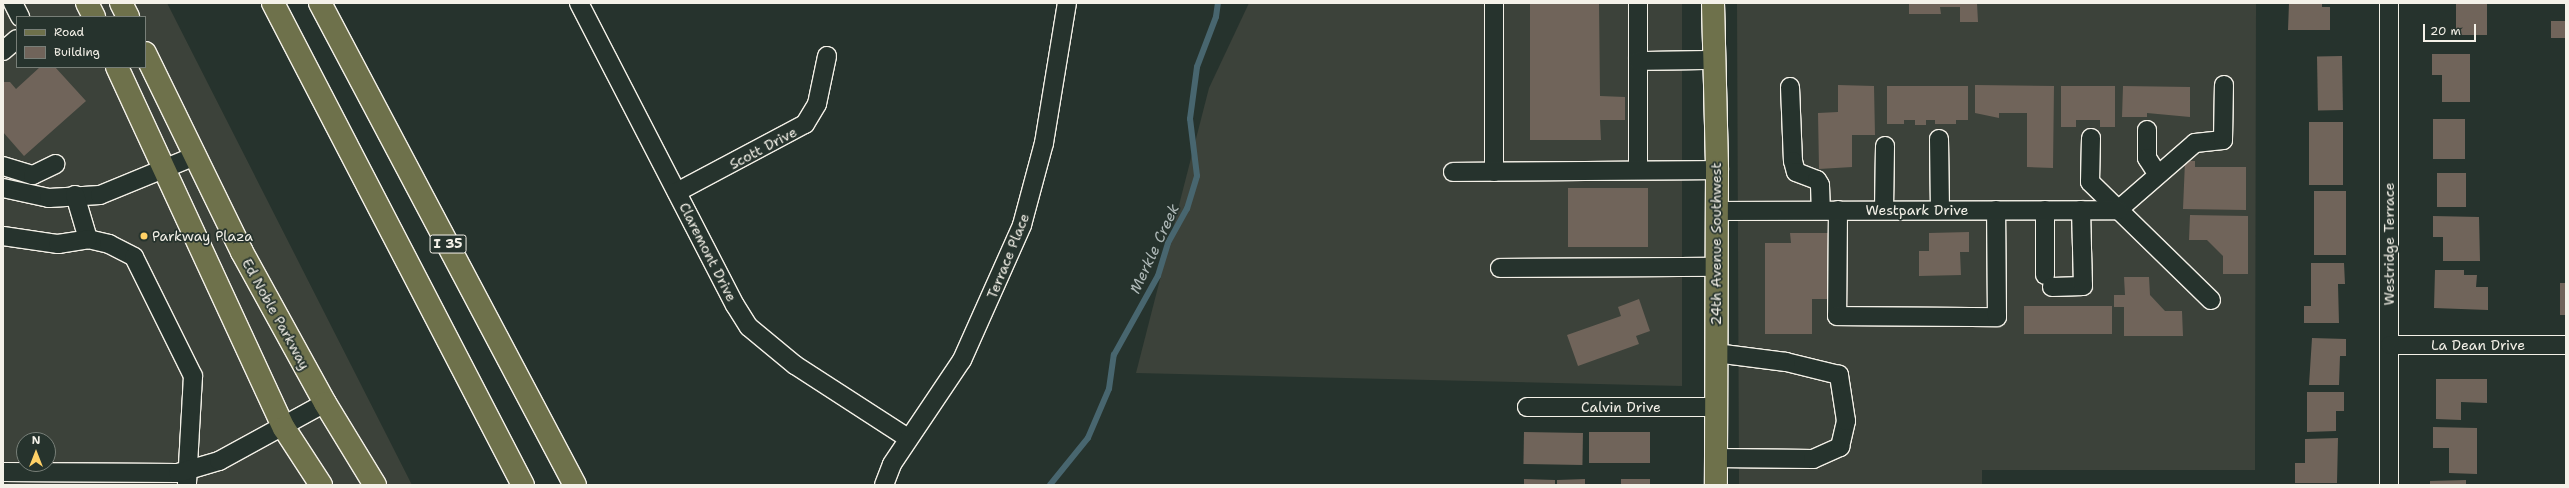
<!DOCTYPE html>
<html>
<head>
<meta charset="utf-8">
<style>
  body { margin:0 }
  #map { position:relative; width:2569px; height:488px; overflow:hidden; background:#26332d; font-family:"Shantell Sans",sans-serif }
  div>[style] { position:absolute }
  [style*='--x'] { left:calc(var(--x)*1px); top:calc(var(--y)*1px); width:calc(var(--w)*1px); rotate:calc(var(--a)*1deg) }
  .built>* { inset:0; background:#3c423a }
  .stream>* { height:5.5px; margin:-2.75px; padding:0 2.75px; transform-origin:2.75px; border-radius:2.75px; background:#48666f }
  .building>* { inset:0; background:#70645a; transform-origin:0 0 }
  .roads { filter:drop-shadow(1px 0 #f4f1e8) drop-shadow(-1px 0 #f4f1e8) drop-shadow(0 1px #f4f1e8) drop-shadow(0 -1px #f4f1e8) }
  .minor>* { height:18px; margin:-9px; padding:0 9px; transform-origin:9px; border-radius:9px; background:#26332d }
  .major>* { height:22px; margin:-11px; padding:0 11px; transform-origin:11px; border-radius:11px; background:#6e714b }
  .highway>* { height:22px; margin:-11px; padding:0 11px; transform-origin:11px; border-radius:11px; background:#6e714b }
  .dots>* { width:11px; height:11px; translate:-50% -50%; box-sizing:border-box; border:2px solid #26332d; border-radius:50% }
  span { translate:-50% -50%; white-space:nowrap; text-align:center; line-height:1.15; -webkit-text-stroke:3.5px #26332d; paint-order:stroke }
  .shield-label span { padding:1px 3px; background:#26332d; border:1px solid; border-radius:3px; -webkit-text-stroke-width:0 }
  .shield-label { font-size:13px; color:#f4f1e8; font-weight:700 }
  .street-label { font-size:14px; color:#f4f1e8 }
  .poi-label { font-size:14px; color:#f4f1e8 }
  .left { translate:0 -50%; text-align:left }
  .water-label { font-size:15px; color:#afb9b8; font-style:italic }
  .frame { position:absolute; inset:0; border:4px solid #f4f1e8; pointer-events:none }
  .legend { position:absolute; left:16px; top:16px; width:130px; height:52px; box-sizing:border-box; background:#26332d; border:1px solid #787f78; margin:0; padding:5px 7px; list-style:none; font-size:12px; color:#f4f1e8 }
  .legend li { display:flex; align-items:center; gap:8px; height:20px }
  .legend b { width:20px; border:1px solid #787f78 }
  .north { position:absolute; left:16px; top:432px; width:40px; height:40px; box-sizing:border-box; background:#26332d; border:1px solid #787f78; border-radius:50%; rotate:0deg; font-size:11px; font-weight:700; line-height:16px; text-align:center; color:#f4f1e8 }
  .north::after { content:''; display:block; margin:auto; width:14px; height:18px; background:#ffd166; clip-path:polygon(50% 0,100% 100%,50% 72%,0 100%) }
  .scale { position:absolute; left:2423px; top:24px; width:53px; height:18px; box-sizing:border-box; border:2px solid #f4f1e8; border-top:0; padding-left:5px; font-size:12px; line-height:14px; white-space:nowrap; color:#f4f1e8; -webkit-text-stroke:3px #26332d; paint-order:stroke }
</style>
</head>
<body>
<div id="map">
  <div class="built">
    <div style="clip-path:polygon(evenodd,3px 3px,167px 3px,412px 485px,3px 485px,3px 3px,17px 17px,145px 17px,145px 67px,17px 67px,17px 17px,3px 3px,24px 440px,48px 440px,48px 464px,24px 464px,24px 440px)"></div>
    <div style="clip-path:polygon(1249px 3px,1682px 3px,1682px 386px,1136px 373px,1209px 88px)"></div>
    <div style="clip-path:polygon(1737px 3px,2256px 3px,2255px 470px,1982px 470px,1982px 485px,1739px 485px)"></div>
  </div>
  <div class="stream">
    <div style="--x:1050;--y:485;--w:60;--a:-51"></div>
    <div style="--x:1088;--y:438;--w:53;--a:-66.8"></div>
    <div style="--x:1109;--y:389;--w:34;--a:-82"></div>
    <div style="--x:1114;--y:355;--w:90;--a:-60.9"></div>
    <div style="--x:1158;--y:276;--w:34;--a:-73"></div>
    <div style="--x:1168;--y:243;--w:39;--a:-61"></div>
    <div style="--x:1187;--y:209;--w:34;--a:-73"></div>
    <div style="--x:1197;--y:176;--w:57;--a:-97"></div>
    <div style="--x:1190;--y:119;--w:52;--a:-82.3"></div>
    <div style="--x:1197;--y:67;--w:53;--a:-69.2"></div>
    <div style="--x:1216;--y:17;--w:14;--a:-82"></div>
  </div>
  <div class="building">
    <div style="clip-path:polygon(1530px 3px,1599px 3px,1600px 96px,1625px 97px,1625px 120px,1600px 120px,1601px 140px,1530px 140px)"></div>
    <div style="clip-path:polygon(1909px 3px,1977px 3px,1978px 22px,1960px 22px,1960px 7px,1940px 7px,1941px 14px,1909px 14px)"></div>
    <div style="clip-path:polygon(2289px 3px,2322px 3px,2322px 7px,2330px 7px,2330px 30px,2288px 30px)"></div>
    <div style="left:2456px;top:3px;width:31px;height:32px"></div>
    <div style="left:2551px;top:21px;width:15px;height:17px"></div>
    <div style="clip-path:polygon(2432px 54px,2470px 54px,2470px 102px,2442px 102px,2442px 75px,2432px 75px)"></div>
    <div style="left:2342px;top:56px;width:54px;height:25px;rotate:89deg"></div>
    <div style="clip-path:polygon(40px 67px,55px 67px,86px 101px,24px 156px,3px 132px,3px 82px,10px 82px,16px 89px)"></div>
    <div style="clip-path:polygon(1838px 85px,1874px 86px,1875px 135px,1852px 135px,1852px 167px,1819px 169px,1818px 113px,1838px 112px)"></div>
    <div style="clip-path:polygon(1975px 85px,2054px 86px,2053px 168px,2027px 167px,2027px 113px,1999px 113px,1999px 118px,1975px 113px)"></div>
    <div style="clip-path:polygon(1887px 86px,1968px 86px,1968px 120px,1956px 120px,1956px 124px,1935px 124px,1935px 120px,1926px 120px,1926px 125px,1915px 125px,1915px 120px,1904px 120px,1904px 124px,1887px 124px)"></div>
    <div style="clip-path:polygon(2061px 86px,2115px 86px,2115px 127px,2100px 127px,2100px 120px,2076px 120px,2076px 127px,2061px 127px)"></div>
    <div style="clip-path:polygon(2123px 86px,2190px 87px,2190px 117px,2147px 113px,2147px 117px,2122px 117px)"></div>
    <div style="left:2433px;top:119px;width:32px;height:40px"></div>
    <div style="left:2309px;top:122px;width:34px;height:63px"></div>
    <div style="clip-path:polygon(2185px 161px,2195px 161px,2195px 167px,2246px 167px,2246px 210px,2183px 209px)"></div>
    <div style="left:2437px;top:173px;width:29px;height:34px"></div>
    <div style="left:1568px;top:188px;width:80px;height:59px"></div>
    <div style="left:2314px;top:191px;width:32px;height:64px"></div>
    <div style="clip-path:polygon(2190px 215px,2248px 216px,2248px 274px,2223px 274px,2223px 256px,2207px 240px,2189px 240px)"></div>
    <div style="clip-path:polygon(2433px 216px,2479px 217px,2480px 261px,2443px 261px,2443px 237px,2433px 237px)"></div>
    <div style="clip-path:polygon(1969px 232px,1969px 252px,1960px 252px,1961px 275px,1919px 276px,1919px 251px,1929px 251px,1929px 233px)"></div>
    <div style="clip-path:polygon(1790px 233px,1829px 233px,1828px 299px,1812px 299px,1812px 334px,1765px 334px,1765px 243px,1791px 243px)"></div>
    <div style="clip-path:polygon(2311px 263px,2344px 263px,2345px 284px,2338px 284px,2339px 323px,2304px 323px,2304px 306px,2311px 306px)"></div>
    <div style="clip-path:polygon(2435px 270px,2464px 270px,2464px 275px,2477px 275px,2476px 287px,2488px 287px,2488px 310px,2434px 308px)"></div>
    <div style="clip-path:polygon(2124px 277px,2149px 277px,2150px 295px,2165px 311px,2182px 311px,2183px 336px,2124px 336px,2124px 307px,2114px 307px,2114px 295px,2125px 295px)"></div>
    <div style="left:2566px;top:283px;width:32px;height:6px;rotate:90deg"></div>
    <div style="clip-path:polygon(1639px 299px,1650px 331px,1636px 336px,1639px 344px,1578px 366px,1567px 335px,1621px 316px,1618px 307px)"></div>
    <div style="left:2024px;top:306px;width:88px;height:28px"></div>
    <div style="clip-path:polygon(2312px 338px,2346px 339px,2346px 356px,2340px 356px,2339px 385px,2309px 385px)"></div>
    <div style="clip-path:polygon(2436px 379px,2487px 379px,2487px 403px,2461px 402px,2461px 420px,2436px 419px)"></div>
    <div style="clip-path:polygon(2307px 392px,2344px 392px,2344px 411px,2336px 411px,2336px 431px,2307px 432px)"></div>
    <div style="clip-path:polygon(2433px 427px,2477px 428px,2477px 474px,2449px 473px,2449px 448px,2433px 448px)"></div>
    <div style="left:1524px;top:432px;width:59px;height:32px;rotate:1deg"></div>
    <div style="left:1589px;top:432px;width:61px;height:31px"></div>
    <div style="clip-path:polygon(2338px 438px,2337px 483px,2295px 483px,2295px 463px,2305px 463px,2305px 439px)"></div>
    <div style="clip-path:polygon(1524px 479px,1555px 480px,1555px 485px,1524px 485px)"></div>
    <div style="clip-path:polygon(1585px 479px,1585px 485px,1557px 485px,1557px 480px)"></div>
    <div style="left:1621px;top:479px;width:29px;height:6px"></div>
    <div style="clip-path:polygon(2466px 480px,2466px 485px,2430px 485px,2430px 481px)"></div>
  </div>
  <div class="roads">
    <div class="minor">
      <div style="--x:13;--y:3;--w:16;--a:63"></div>
      <div style="--x:579;--y:3;--w:340;--a:62.7"></div>
      <div style="--x:735;--y:305;--w:26;--a:58"></div>
      <div style="--x:749;--y:327;--w:60;--a:39.6"></div>
      <div style="--x:795;--y:365;--w:135;--a:32.9"></div>
      <div style="--x:1494;--y:3;--w:169;--a:90"></div>
      <div style="--x:1638;--y:3;--w:167;--a:90"></div>
      <div style="--x:2389;--y:3;--w:482;--a:90"></div>
      <div style="--x:3;--y:51;--w:18;--a:-41"></div>
      <div style="--x:1638;--y:61;--w:76;--a:-0.8"></div>
      <div style="--x:1790;--y:87;--w:74;--a:87.7"></div>
      <div style="--x:1793;--y:161;--w:11;--a:75"></div>
      <div style="--x:1796;--y:172;--w:22;--a:21"></div>
      <div style="--x:1817;--y:180;--w:6;--a:59"></div>
      <div style="--x:1820;--y:185;--w:25;--a:88"></div>
      <div style="--x:2147;--y:130;--w:28;--a:90"></div>
      <div style="--x:2147;--y:158;--w:20;--a:57"></div>
      <div style="--x:2091;--y:138;--w:44;--a:91.3"></div>
      <div style="--x:2090;--y:182;--w:169;--a:44.3"></div>
      <div style="--x:1939;--y:139;--w:71;--a:89.2"></div>
      <div style="--x:3;--y:166;--w:31;--a:17"></div>
      <div style="--x:33;--y:175;--w:25;--a:-26"></div>
      <div style="--x:1453;--y:172;--w:264;--a:-0.4"></div>
      <div style="--x:3;--y:188;--w:47;--a:12.3"></div>
      <div style="--x:49;--y:198;--w:51;--a:-3.4"></div>
      <div style="--x:100;--y:195;--w:103;--a:-22.3"></div>
      <div style="--x:677;--y:192;--w:145;--a:-28"></div>
      <div style="--x:805;--y:124;--w:23;--a:-59"></div>
      <div style="--x:817;--y:104;--w:49;--a:-78.2"></div>
      <div style="--x:75;--y:195;--w:46;--a:73.5"></div>
      <div style="--x:88;--y:239;--w:22;--a:13"></div>
      <div style="--x:109;--y:244;--w:28;--a:27"></div>
      <div style="--x:134;--y:257;--w:133;--a:63.6"></div>
      <div style="--x:193;--y:376;--w:109;--a:93.2"></div>
      <div style="--x:1838;--y:210;--w:106;--a:90.5"></div>
      <div style="--x:1837;--y:316;--w:160;--a:0.4"></div>
      <div style="--x:1997;--y:317;--w:107;--a:-90.5"></div>
      <div style="--x:1884;--y:210;--w:64;--a:-89.1"></div>
      <div style="--x:2045;--y:210;--w:65;--a:90"></div>
      <div style="--x:2118;--y:210;--w:102;--a:-41"></div>
      <div style="--x:2195;--y:143;--w:28;--a:-6"></div>
      <div style="--x:2223;--y:140;--w:55;--a:-89"></div>
      <div style="--x:1717;--y:211;--w:401;--a:-0.1"></div>
      <div style="--x:3;--y:236;--w:56;--a:8.3"></div>
      <div style="--x:58;--y:244;--w:30;--a:-9"></div>
      <div style="--x:1500;--y:268;--w:217;--a:-0.3"></div>
      <div style="--x:2052;--y:287;--w:31;--a:-2"></div>
      <div style="--x:2083;--y:286;--w:76;--a:-91.5"></div>
      <div style="--x:2390;--y:345;--w:176;--a:0"></div>
      <div style="--x:1527;--y:407;--w:189;--a:0"></div>
      <div style="--x:1716;--y:458;--w:97;--a:0.6"></div>
      <div style="--x:1813;--y:459;--w:30;--a:-24"></div>
      <div style="--x:1840;--y:447;--w:27;--a:-77"></div>
      <div style="--x:1846;--y:421;--w:47;--a:-98.7"></div>
      <div style="--x:1839;--y:375;--w:55;--a:-166.2"></div>
      <div style="--x:1786;--y:362;--w:71;--a:-172.7"></div>
      <div style="--x:3;--y:472;--w:175;--a:0.3"></div>
      <div style="--x:178;--y:473;--w:43;--a:-16.3"></div>
      <div style="--x:219;--y:461;--w:121;--a:-28.7"></div>
      <div style="--x:884;--y:485;--w:22;--a:-69"></div>
      <div style="--x:892;--y:464;--w:125;--a:-56.1"></div>
      <div style="--x:962;--y:360;--w:148;--a:-66"></div>
      <div style="--x:1022;--y:225;--w:85;--a:-75"></div>
      <div style="--x:1044;--y:143;--w:142;--a:-80.7"></div>
    </div>
    <div class="major">
      <div style="--x:87;--y:3;--w:16;--a:63"></div>
      <div style="--x:121;--y:3;--w:16;--a:63"></div>
      <div style="--x:1713;--y:3;--w:167;--a:88.6"></div>
      <div style="--x:1717;--y:170;--w:315;--a:90.2"></div>
      <div style="--x:145;--y:53;--w:221;--a:64"></div>
      <div style="--x:242;--y:252;--w:172;--a:61.2"></div>
      <div style="--x:325;--y:403;--w:96;--a:58.6"></div>
      <div style="--x:117;--y:67;--w:398;--a:65.2"></div>
      <div style="--x:284;--y:428;--w:68;--a:57"></div>
    </div>
    <div class="highway">
      <div style="--x:273;--y:3;--w:543;--a:62.59"></div>
      <div style="--x:320;--y:3;--w:545;--a:62.12"></div>
    </div>
  </div>
  <div class="dots">
    <div style="left:144px;top:236px;background:#ffd166"></div>
  </div>
  <div class="shield-label">
    <span style="left:448px;top:244px">I 35</span>
  </div>
  <div class="street-label">
    <span style="left:763px;top:148px;rotate:-28deg">Scott Drive</span>
    <span style="left:1917px;top:210px">Westpark Drive</span>
    <span style="left:1716px;top:244px;rotate:-90deg">24th Avenue Southwest</span>
    <span style="left:2389px;top:244px;rotate:-90deg">Westridge Terrace</span>
    <span style="left:708px;top:252px;rotate:63deg">Claremont Drive</span>
    <span style="left:1008px;top:256px;rotate:-68deg">Terrace Place</span>
    <span style="left:276px;top:314px;rotate:61deg">Ed Noble Parkway</span>
    <span style="left:2478px;top:345px">La Dean Drive</span>
    <span style="left:1621px;top:407px">Calvin Drive</span>
  </div>
  <div class="poi-label">
    <span class="left" style="left:152px;top:236px">Parkway Plaza</span>
  </div>
  <div class="water-label">
    <span style="left:1155px;top:249px;rotate:-65deg">Merkle Creek</span>
  </div>
  <div class="frame"></div>
  <ul class="legend">
  <li><b style="height:5px;background:#6e714b"></b>Road</li>
  <li><b style="height:11px;background:#70645a"></b>Building</li>
  </ul>
  <div class="north">N</div>
  <div class="scale">20 m</div>
</div>
</body>
</html>
